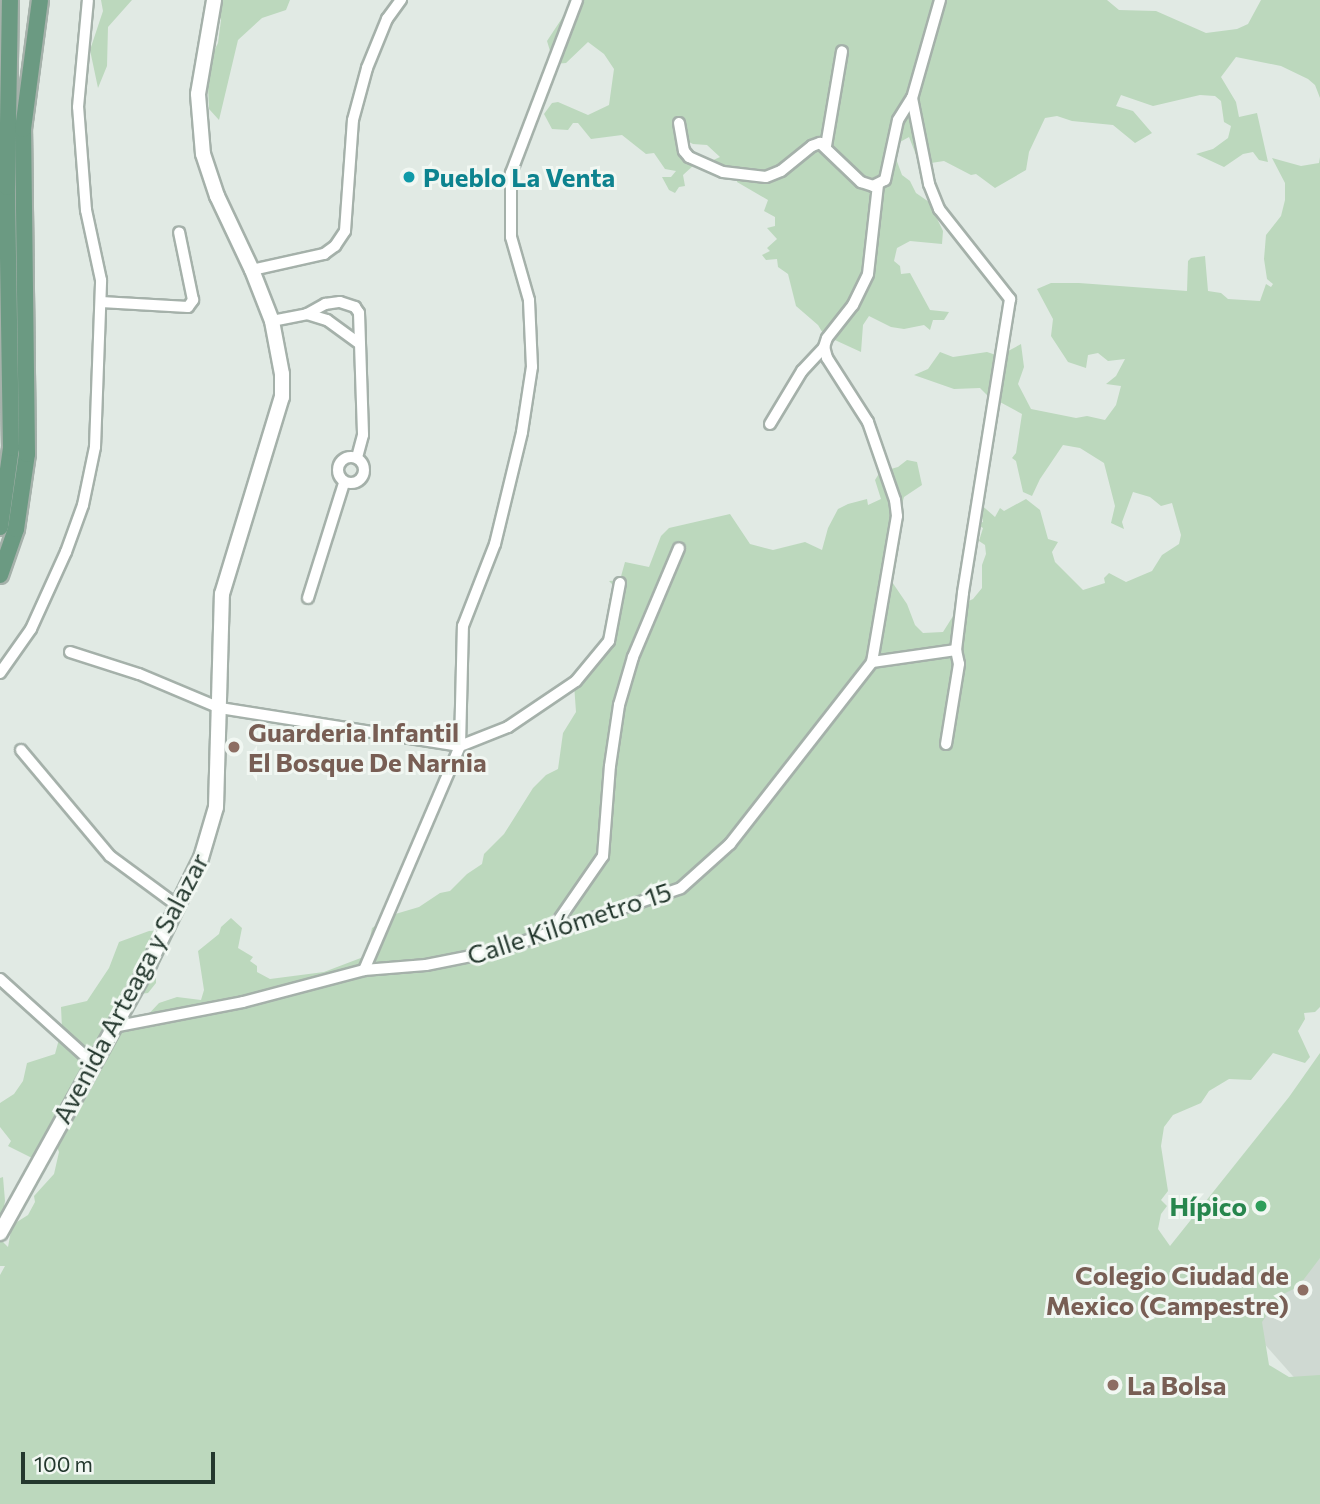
<!DOCTYPE html>
<html>
<head>
<meta charset="utf-8">
<style>
  body { margin:0 }
  #map { position:relative; width:1320px; height:1504px; overflow:hidden; background:#e1eae4; font-family:Commissioner,sans-serif }
  div>[style] { position:absolute }
  [style*='--x'] { left:calc(var(--x)*1px); top:calc(var(--y)*1px); width:calc(var(--w)*1px); rotate:calc(var(--a)*1deg) }
  .built>* { inset:0; background:#cfd9d2 }
  .green>* { inset:0; background:#bcd8bd }
  .roads { filter:drop-shadow(2px 0 #a5b1aa) drop-shadow(-2px 0 #a5b1aa) drop-shadow(0 2px #a5b1aa) drop-shadow(0 -2px #a5b1aa) }
  .street>* { height:10px; margin:-5px; padding:0 5px; transform-origin:5px; border-radius:5px; background:#fff }
  .street>.ring { margin:-5px; padding:0; box-sizing:content-box; background:none; border:10px solid #fff; border-radius:50% }
  .secondary>* { height:14px; margin:-7px; padding:0 7px; transform-origin:7px; border-radius:7px; background:#fff }
  .primary>* { height:16px; margin:-8px; padding:0 8px; transform-origin:8px; border-radius:8px; background:#6b9a82 }
  .dots>* { width:19px; height:19px; translate:-50% -50%; box-sizing:border-box; border:4px solid #f1f7f2; border-radius:50% }
  span { translate:-50% -50%; white-space:nowrap; text-align:center; line-height:1.15; -webkit-text-stroke:6px #f1f7f2; paint-order:stroke }
  .culture-label { font-size:26px; color:#0d838f; font-weight:700 }
  .left { translate:0 -50%; text-align:left }
  .education-label { font-size:26px; color:#785e54; font-weight:700 }
  .right { translate:-100% -50%; text-align:right }
  .street-label { font-size:26px; color:#24382e }
  .leisure-label { font-size:26px; color:#27864d; font-weight:700 }
  .scale { position:absolute; left:21px; top:1452px; width:194px; height:32px; box-sizing:border-box; border:4px solid #24382e; border-top:0; padding-left:9px; font-size:21px; line-height:24px; white-space:nowrap; color:#24382e; -webkit-text-stroke:5px #f1f7f2; paint-order:stroke }
</style>
</head>
<body>
<div id="map">
  <div class="built">
    <div style="clip-path:polygon(1320px 1250px,1320px 1395px,1315px 1401px,1252px 1330px)"></div>
  </div>
  <div class="green">
    <div style="clip-path:polygon(101px 0,132px 0,108px 27px,107px 66px,98px 88px,90px 50px,103px 11px)"></div>
    <div style="clip-path:polygon(213px 0,290px 0,286px 10px,262px 18px,238px 40px,219px 120px,209px 109px,207px 65px,218px 43px,221px 20px)"></div>
    <div style="clip-path:polygon(574px 0,1107px 0,1119px 10px,1156px 11px,1206px 33px,1237px 29px,1248px 24px,1261px 0,1320px 0,1320px 98px,1315px 85px,1308px 79px,1281px 66px,1236px 57px,1221px 77px,1236px 102px,1239px 117px,1257px 113px,1268px 162px,1259px 160px,1253px 152px,1243px 154px,1224px 167px,1196px 154px,1213px 149px,1228px 138px,1231px 126px,1224px 122px,1221px 101px,1215px 96px,1200px 95px,1153px 106px,1121px 95px,1116px 106px,1133px 111px,1152px 133px,1135px 143px,1113px 125px,1072px 121px,1057px 116px,1045px 118px,1029px 152px,1026px 170px,995px 188px,976px 174px,971px 175px,944px 161px,931px 163px,922px 170px,909px 137px,900px 142px,895px 156px,902px 175px,910px 181px,916px 193px,929px 202px,943px 231px,942px 244px,910px 241px,897px 248px,894px 261px,900px 266px,901px 274px,910px 273px,930px 310px,949px 312px,944px 320px,933px 320px,930px 330px,924px 325px,904px 329px,891px 327px,869px 316px,863px 325px,861px 352px,824px 335px,818px 325px,796px 306px,788px 274px,778px 267px,777px 259px,766px 260px,762px 255px,770px 251px,767px 248px,777px 239px,767px 228px,775px 226px,775px 217px,764px 211px,768px 200px,737px 182px,736px 168px,707px 163px,720px 157px,707px 145px,693px 144px,681px 138px,695px 164px,683px 175px,685px 186px,679px 187px,675px 193px,669px 190px,662px 177px,671px 177px,676px 171px,665px 169px,654px 153px,646px 154px,622px 135px,591px 139px,578px 123px,573px 123px,568px 130px,552px 129px,544px 114px,552px 103px,558px 102px,588px 115px,609px 105px,614px 69px,604px 54px,588px 42px,566px 63px,554px 64px,547px 41px)"></div>
    <div style="clip-path:polygon(1320px 157px,1320px 1007px,1315px 1012px,1304px 1013px,1305px 1019px,1298px 1031px,1310px 1057px,1305px 1063px,1273px 1053px,1251px 1080px,1229px 1079px,1209px 1091px,1201px 1103px,1173px 1115px,1164px 1127px,1161px 1146px,1168px 1191px,1161px 1200px,1167px 1206px,1161px 1214px,1158px 1229px,1170px 1246px,1289px 1097px,1320px 1053px,1320px 1258px,1298px 1287px,1281px 1295px,1262px 1322px,1269px 1365px,1289px 1377px,1320px 1375px,1320px 1504px,0 1504px,0 1275px,5px 1266px,0 1266px,0 1178px,3px 1177px,5px 1201px,0 1230px,3px 1242px,8px 1247px,12px 1225px,28px 1215px,35px 1202px,34px 1196px,54px 1174px,59px 1152px,55px 1141px,32px 1158px,8px 1146px,11px 1141px,0 1127px,0 1103px,14px 1094px,23px 1081px,27px 1063px,55px 1054px,62px 1028px,61px 1007px,87px 1001px,109px 968px,119px 942px,149px 931px,163px 930px,156px 952px,156px 983px,148px 993px,131px 995px,126px 1017px,143px 1020px,159px 1003px,177px 997px,201px 1000px,204px 990px,198px 951px,219px 934px,221px 927px,231px 918px,242px 928px,238px 948px,253px 957px,250px 961px,257px 966px,257px 972px,270px 979px,324px 972px,366px 956px,372px 928px,392px 915px,419px 907px,440px 893px,450px 891px,467px 874px,482px 864px,484px 854px,504px 834px,533px 788px,546px 775px,558px 769px,563px 733px,576px 712px,574px 684px,583px 664px,593px 654px,609px 628px,609px 599px,619px 591px,609px 581px,620px 580px,625px 562px,649px 567px,661px 536px,669px 528px,730px 514px,750px 544px,773px 550px,805px 542px,822px 550px,828px 528px,838px 509px,848px 504px,867px 499px,868px 505px,881px 499px,875px 480px,880px 472px,898px 467px,907px 460px,917px 462px,922px 485px,904px 497px,897px 523px,890px 579px,907px 604px,915px 625px,923px 633px,943px 632px,960px 605px,973px 599px,982px 588px,982px 565px,986px 554px,985px 545px,979px 541px,983px 528px,976px 524px,983px 522px,978px 502px,995px 517px,1000px 508px,1004px 511px,1026px 499px,1040px 510px,1048px 539px,1058px 542px,1052px 552px,1055px 562px,1083px 590px,1105px 583px,1104px 578px,1109px 573px,1126px 582px,1152px 571px,1162px 555px,1179px 544px,1181px 535px,1172px 503px,1161px 506px,1150px 497px,1133px 492px,1122px 522px,1124px 529px,1111px 523px,1115px 506px,1104px 463px,1080px 448px,1063px 445px,1040px 479px,1032px 496px,1023px 492px,1016px 461px,1012px 458px,1016px 453px,1022px 414px,987px 395px,980px 388px,954px 389px,914px 375px,928px 369px,940px 352px,953px 357px,987px 352px,999px 356px,1021px 344px,1024px 367px,1018px 384px,1031px 409px,1076px 418px,1087px 416px,1105px 420px,1116px 405px,1121px 386px,1106px 384px,1116px 376px,1125px 359px,1108px 361px,1098px 353px,1088px 355px,1086px 368px,1068px 362px,1051px 336px,1053px 319px,1037px 289px,1051px 283px,1079px 283px,1187px 291px,1188px 261px,1191px 258px,1205px 256px,1208px 291px,1221px 293px,1228px 299px,1260px 301px,1266px 284px,1271px 287px,1273px 284px,1267px 279px,1264px 259px,1266px 235px,1281px 216px,1285px 200px,1285px 183px,1272px 158px,1301px 166px,1319px 163px)"></div>
  </div>
  <div class="roads">
    <div class="street">
      <div style="--x:940;--y:0;--w:102;--a:105.9"></div>
      <div style="--x:912;--y:98;--w:88;--a:78.8"></div>
      <div style="--x:929;--y:184;--w:27;--a:68"></div>
      <div style="--x:939;--y:209;--w:115;--a:51.7"></div>
      <div style="--x:1010;--y:299;--w:298;--a:99.1"></div>
      <div style="--x:963;--y:593;--w:57;--a:97"></div>
      <div style="--x:956;--y:650;--w:14;--a:78"></div>
      <div style="--x:959;--y:664;--w:81;--a:99.2"></div>
      <div style="--x:679;--y:123;--w:28;--a:80"></div>
      <div style="--x:684;--y:151;--w:8;--a:50"></div>
      <div style="--x:689;--y:157;--w:37;--a:24"></div>
      <div style="--x:723;--y:172;--w:43;--a:6.6"></div>
      <div style="--x:766;--y:177;--w:16;--a:-22"></div>
      <div style="--x:781;--y:171;--w:40;--a:-39"></div>
      <div style="--x:812;--y:146;--w:9;--a:-21"></div>
      <div style="--x:820;--y:143;--w:57;--a:43.6"></div>
      <div style="--x:861;--y:182;--w:13;--a:18"></div>
      <div style="--x:873;--y:186;--w:13;--a:-27"></div>
      <div style="--x:885;--y:180;--w:61;--a:-77.8"></div>
      <div style="--x:898;--y:120;--w:26;--a:-58"></div>
      <div style="--x:826;--y:146;--w:96;--a:-80.4"></div>
      <div style="--x:252;--y:270;--w:74;--a:-12.5"></div>
      <div style="--x:324;--y:254;--w:14;--a:-36"></div>
      <div style="--x:335;--y:246;--w:18;--a:-56"></div>
      <div style="--x:345;--y:231;--w:111;--a:-85.9"></div>
      <div style="--x:353;--y:120;--w:54;--a:-74.9"></div>
      <div style="--x:367;--y:68;--w:53;--a:-67.8"></div>
      <div style="--x:387;--y:19;--w:24;--a:-54"></div>
      <div style="--x:101;--y:302;--w:87;--a:3.3"></div>
      <div style="--x:188;--y:307;--w:9;--a:-54"></div>
      <div style="--x:193;--y:300;--w:69;--a:-101.6"></div>
      <div style="--x:307;--y:314;--w:21;--a:17"></div>
      <div style="--x:327;--y:320;--w:39;--a:36"></div>
      <div style="--x:272;--y:321;--w:36;--a:-11"></div>
      <div style="--x:307;--y:314;--w:21;--a:-29"></div>
      <div style="--x:325;--y:304;--w:15;--a:-8"></div>
      <div style="--x:340;--y:302;--w:16;--a:18"></div>
      <div style="--x:355;--y:307;--w:7;--a:56"></div>
      <div style="--x:359;--y:313;--w:122;--a:88.1"></div>
      <div style="--x:363;--y:435;--w:24;--a:105"></div>
      <div style="--x:770;--y:424;--w:62;--a:-58.9"></div>
      <div style="--x:802;--y:371;--w:33;--a:-47"></div>
      <div class="ring" style="left:338px;top:457px;width:16px;height:16px"></div>
      <div style="--x:308;--y:598;--w:121;--a:-72.6"></div>
      <div style="--x:70;--y:652;--w:72;--a:17.7"></div>
      <div style="--x:139;--y:674;--w:88;--a:22.8"></div>
      <div style="--x:220;--y:708;--w:243;--a:9"></div>
      <div style="--x:460;--y:746;--w:52;--a:-21.6"></div>
      <div style="--x:508;--y:727;--w:82;--a:-34.1"></div>
      <div style="--x:576;--y:681;--w:52;--a:-50.5"></div>
      <div style="--x:609;--y:641;--w:59;--a:-79.3"></div>
      <div style="--x:872;--y:662;--w:148;--a:-80.3"></div>
      <div style="--x:897;--y:516;--w:16;--a:-97"></div>
      <div style="--x:895;--y:500;--w:83;--a:-109.1"></div>
      <div style="--x:868;--y:422;--w:76;--a:-122.6"></div>
      <div style="--x:827;--y:358;--w:11;--a:-105"></div>
      <div style="--x:824;--y:347;--w:9;--a:-72"></div>
      <div style="--x:827;--y:338;--w:42;--a:-51.8"></div>
      <div style="--x:853;--y:305;--w:34;--a:-64"></div>
      <div style="--x:868;--y:274;--w:90;--a:-83.6"></div>
      <div style="--x:0;--y:673;--w:54;--a:-54.8"></div>
      <div style="--x:31;--y:629;--w:85;--a:-65.6"></div>
      <div style="--x:66;--y:552;--w:50;--a:-70.1"></div>
      <div style="--x:83;--y:505;--w:59;--a:-78.3"></div>
      <div style="--x:95;--y:447;--w:167;--a:-87.9"></div>
      <div style="--x:101;--y:280;--w:72;--a:-102.1"></div>
      <div style="--x:86;--y:210;--w:103;--a:-94.4"></div>
      <div style="--x:78;--y:107;--w:107;--a:-84.7"></div>
      <div style="--x:21;--y:750;--w:138;--a:50"></div>
      <div style="--x:110;--y:856;--w:84;--a:36.3"></div>
      <div style="--x:549;--y:934;--w:95;--a:-55.3"></div>
      <div style="--x:603;--y:856;--w:90;--a:-85.6"></div>
      <div style="--x:610;--y:766;--w:62;--a:-81.6"></div>
      <div style="--x:619;--y:705;--w:50;--a:-73.7"></div>
      <div style="--x:633;--y:657;--w:118;--a:-67.1"></div>
      <div style="--x:364;--y:970;--w:244;--a:-66.8"></div>
      <div style="--x:460;--y:746;--w:120;--a:-88.6"></div>
      <div style="--x:463;--y:626;--w:88;--a:-68.7"></div>
      <div style="--x:495;--y:544;--w:115;--a:-76.4"></div>
      <div style="--x:522;--y:432;--w:66;--a:-81.3"></div>
      <div style="--x:532;--y:367;--w:67;--a:-92.6"></div>
      <div style="--x:529;--y:300;--w:66;--a:-105.9"></div>
      <div style="--x:511;--y:237;--w:64;--a:-90"></div>
      <div style="--x:511;--y:173;--w:185;--a:-69.1"></div>
      <div style="--x:0;--y:979;--w:125;--a:42.1"></div>
      <div style="--x:113;--y:1027;--w:132;--a:-10.9"></div>
      <div style="--x:243;--y:1002;--w:125;--a:-14.8"></div>
      <div style="--x:364;--y:970;--w:62;--a:-4.6"></div>
      <div style="--x:426;--y:965;--w:71;--a:-11.3"></div>
      <div style="--x:496;--y:951;--w:195;--a:-18.8"></div>
      <div style="--x:681;--y:888;--w:66;--a:-41.9"></div>
      <div style="--x:730;--y:844;--w:231;--a:-52"></div>
      <div style="--x:872;--y:662;--w:85;--a:-8.1"></div>
    </div>
    <div class="secondary">
      <div style="--x:0;--y:1233;--w:308;--a:-61"></div>
      <div style="--x:149;--y:964;--w:118;--a:-63.9"></div>
      <div style="--x:201;--y:858;--w:53;--a:-73.6"></div>
      <div style="--x:216;--y:807;--w:213;--a:-88.4"></div>
      <div style="--x:222;--y:594;--w:206;--a:-73.1"></div>
      <div style="--x:282;--y:397;--w:23;--a:-90"></div>
      <div style="--x:282;--y:374;--w:54;--a:-100.7"></div>
      <div style="--x:272;--y:321;--w:55;--a:-111.4"></div>
      <div style="--x:252;--y:270;--w:82;--a:-115.3"></div>
      <div style="--x:217;--y:196;--w:44;--a:-108.4"></div>
      <div style="--x:203;--y:154;--w:60;--a:-94.8"></div>
      <div style="--x:198;--y:94;--w:95;--a:-80.3"></div>
    </div>
    <div class="primary">
      <div style="--x:0;--y:527;--w:80;--a:-82.1"></div>
      <div style="--x:11;--y:448;--w:261;--a:-90.9"></div>
      <div style="--x:7;--y:187;--w:187;--a:-89.1"></div>
      <div style="--x:0;--y:575;--w:49;--a:-70.8"></div>
      <div style="--x:16;--y:529;--w:76;--a:-81.7"></div>
      <div style="--x:27;--y:454;--w:325;--a:-90.7"></div>
      <div style="--x:23;--y:129;--w:130;--a:-82.5"></div>
    </div>
  </div>
  <div class="dots">
    <div style="left:409px;top:177px;background:#0f9aa8"></div>
    <div style="left:234px;top:747px;background:#8d6e63"></div>
    <div style="left:1261px;top:1206px;background:#2e9e5b"></div>
    <div style="left:1303px;top:1290px;background:#8d6e63"></div>
    <div style="left:1113px;top:1385px;background:#8d6e63"></div>
  </div>
  <div class="culture-label">
    <span class="left" style="left:423px;top:177px">Pueblo La Venta</span>
  </div>
  <div class="education-label">
    <span class="left" style="left:248px;top:747px">Guarderia Infantil<br>El Bosque De Narnia</span>
    <span class="right" style="left:1289px;top:1290px">Colegio Ciudad de<br>Mexico (Campestre)</span>
    <span class="left" style="left:1127px;top:1385px">La Bolsa</span>
  </div>
  <div class="street-label">
    <span style="left:569px;top:923px;rotate:-18deg">Calle Kilómetro 15</span>
    <span style="left:130px;top:988px;rotate:-62deg">Avenida Arteaga y Salazar</span>
  </div>
  <div class="leisure-label">
    <span class="right" style="left:1247px;top:1206px">Hípico</span>
  </div>
  <div class="scale">100 m</div>
</div>
</body>
</html>
